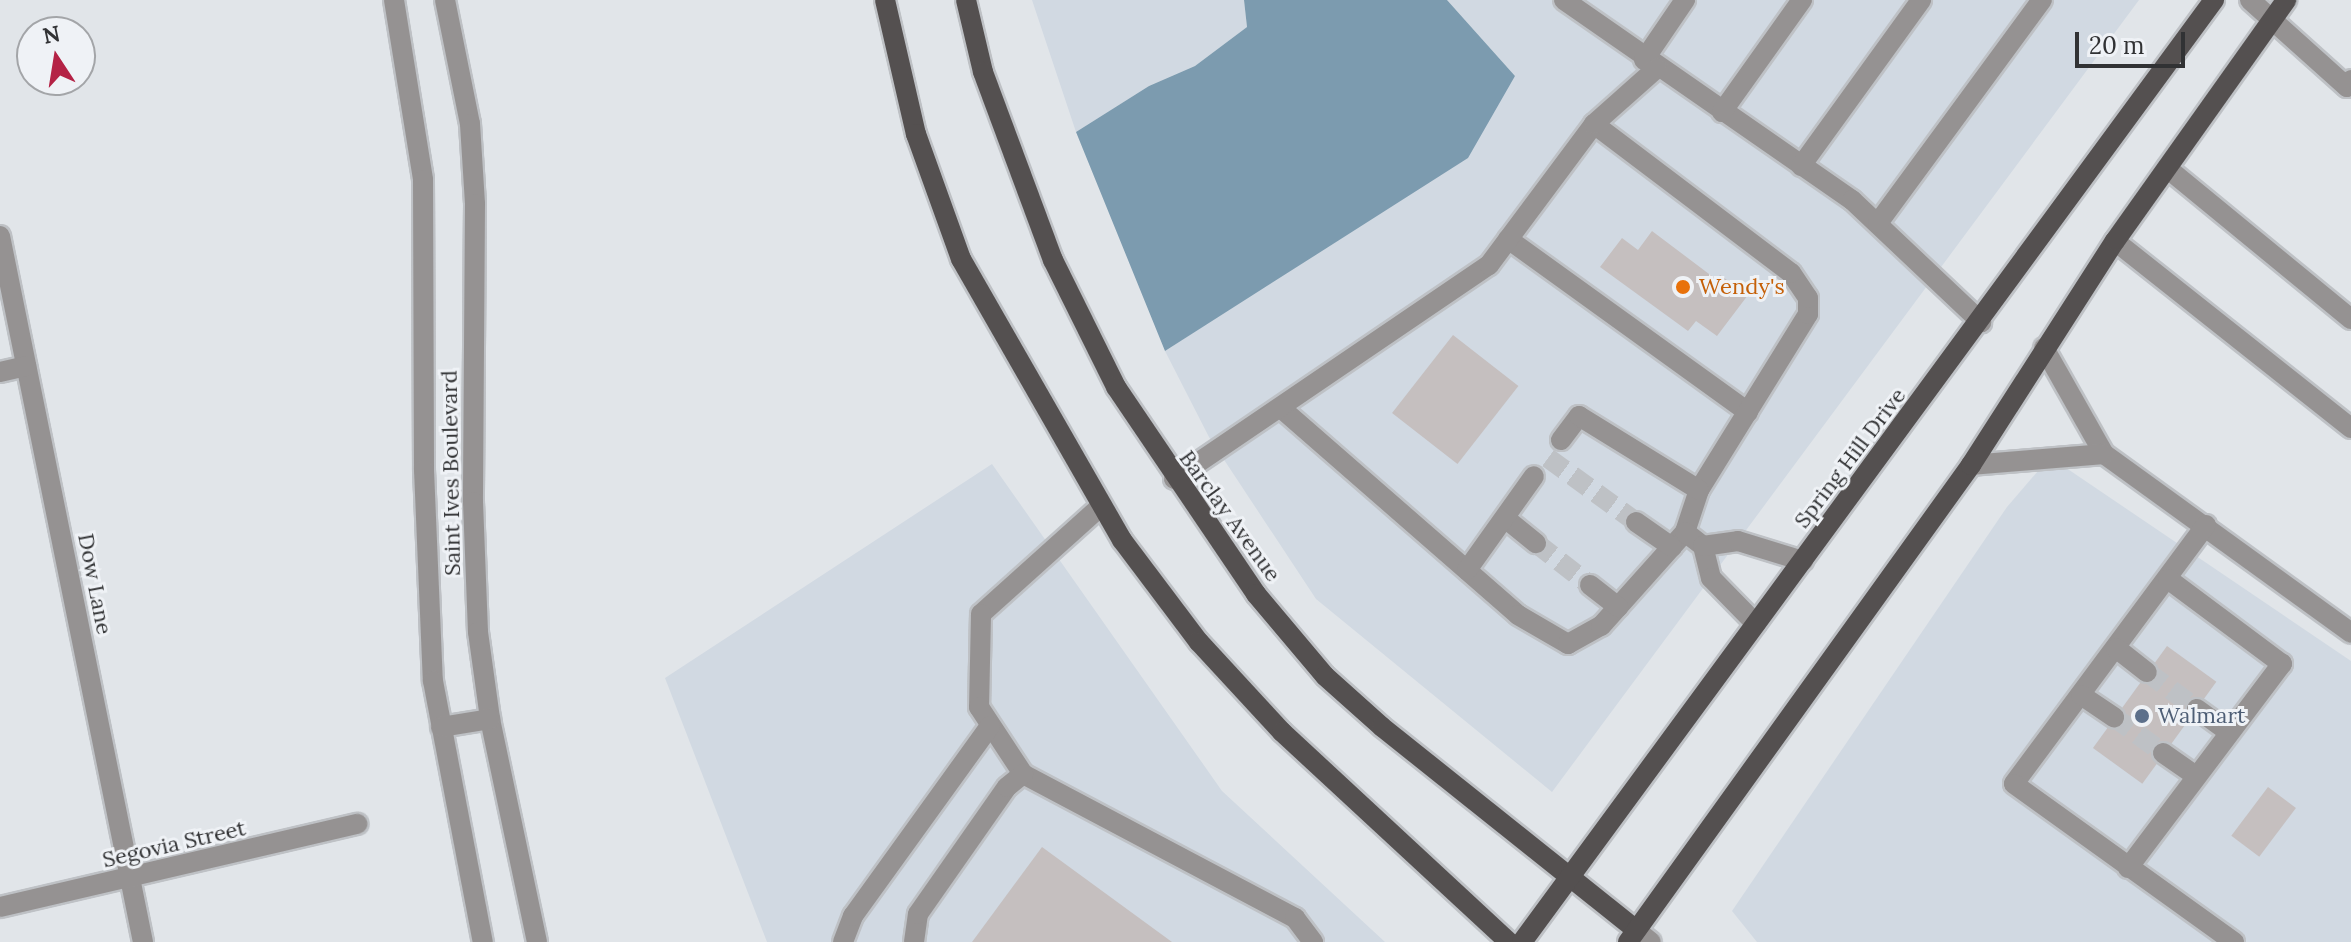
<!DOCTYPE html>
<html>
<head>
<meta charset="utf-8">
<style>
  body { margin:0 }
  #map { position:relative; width:2351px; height:942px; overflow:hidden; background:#e1e5e9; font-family:Lora,serif }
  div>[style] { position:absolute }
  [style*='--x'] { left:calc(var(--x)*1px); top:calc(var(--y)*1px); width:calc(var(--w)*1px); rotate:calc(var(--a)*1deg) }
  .built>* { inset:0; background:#d1d9e2 }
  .water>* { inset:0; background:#7c9baf }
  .building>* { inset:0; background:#c5bfbf; transform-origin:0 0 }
  .minor-tunnel>* { height:20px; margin-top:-10px; transform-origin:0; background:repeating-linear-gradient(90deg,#bec1c5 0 20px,transparent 0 30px) }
  .roads { filter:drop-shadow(2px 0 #bec1c5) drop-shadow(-2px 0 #bec1c5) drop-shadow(0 2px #bec1c5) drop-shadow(0 -2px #bec1c5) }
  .minor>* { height:20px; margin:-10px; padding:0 10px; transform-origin:10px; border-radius:10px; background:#959292 }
  .major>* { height:20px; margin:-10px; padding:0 10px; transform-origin:10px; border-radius:10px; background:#545050 }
  .dots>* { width:22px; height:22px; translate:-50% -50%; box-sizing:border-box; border:4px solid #eff2f6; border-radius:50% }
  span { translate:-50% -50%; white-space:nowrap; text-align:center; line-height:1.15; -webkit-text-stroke:6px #eff2f6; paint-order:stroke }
  .food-label { font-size:22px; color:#c56008 }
  .left { translate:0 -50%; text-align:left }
  .street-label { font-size:22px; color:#313234 }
  .service-label { font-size:22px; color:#4e5e75 }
  .north { position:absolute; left:16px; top:16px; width:80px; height:80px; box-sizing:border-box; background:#eff2f6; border:2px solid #a3a5a8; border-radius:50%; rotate:348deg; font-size:22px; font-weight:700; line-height:32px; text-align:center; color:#313234 }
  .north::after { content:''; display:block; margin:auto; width:28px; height:36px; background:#b42245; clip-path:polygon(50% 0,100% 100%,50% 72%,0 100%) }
  .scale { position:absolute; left:2075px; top:32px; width:110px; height:36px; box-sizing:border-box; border:4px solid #313234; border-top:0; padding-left:10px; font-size:24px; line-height:28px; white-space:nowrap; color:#313234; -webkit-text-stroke:6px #eff2f6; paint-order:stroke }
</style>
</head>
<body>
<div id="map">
  <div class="built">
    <div style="clip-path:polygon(1032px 0,1244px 0,1247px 27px,1195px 66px,1149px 86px,1076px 132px)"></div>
    <div style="clip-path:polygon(1447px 0,2139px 0,1552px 792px,1316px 599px,1209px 437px,1165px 351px,1343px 235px,1515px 76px)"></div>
    <div style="clip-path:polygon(2050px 457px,2351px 661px,2351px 942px,1757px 942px,1732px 911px,2007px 507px)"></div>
    <div style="clip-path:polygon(992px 464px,1222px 791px,1385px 942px,767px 942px,665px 678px)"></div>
  </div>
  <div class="water">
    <div style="clip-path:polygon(1244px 0,1447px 0,1515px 76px,1468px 158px,1165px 351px,1076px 132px,1149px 86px,1195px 66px,1247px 27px)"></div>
  </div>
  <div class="building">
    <div style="clip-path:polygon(1652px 231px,1717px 280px,1720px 275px,1748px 295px,1717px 336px,1696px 321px,1688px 331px,1600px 267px,1622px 238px,1638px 250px)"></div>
    <div style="left:1453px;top:335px;width:83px;height:99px;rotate:38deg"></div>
    <div style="left:2167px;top:646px;width:61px;height:126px;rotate:36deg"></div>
    <div style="left:2268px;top:787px;width:35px;height:61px;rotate:37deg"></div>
    <div style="clip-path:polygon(1042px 847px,1172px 942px,972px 942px)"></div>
  </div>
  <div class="minor-tunnel">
    <div style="--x:1548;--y:458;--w:109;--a:36"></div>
    <div style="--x:1536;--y:543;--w:68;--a:37.9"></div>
    <div style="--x:2147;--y:672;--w:62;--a:36.5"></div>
    <div style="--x:2114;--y:717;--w:61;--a:36.3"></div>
  </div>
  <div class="roads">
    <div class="minor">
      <div style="--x:394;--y:0;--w:182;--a:80.8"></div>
      <div style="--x:423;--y:180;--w:290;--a:89.8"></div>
      <div style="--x:424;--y:470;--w:211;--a:87.6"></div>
      <div style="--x:433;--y:681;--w:266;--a:79.2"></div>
      <div style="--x:445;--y:0;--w:126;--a:78.6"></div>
      <div style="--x:470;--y:124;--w:80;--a:86.4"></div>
      <div style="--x:475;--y:204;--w:298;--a:90.4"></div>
      <div style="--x:473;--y:502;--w:130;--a:87.8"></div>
      <div style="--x:478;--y:632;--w:88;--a:82.1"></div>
      <div style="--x:490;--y:719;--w:228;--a:78.1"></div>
      <div style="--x:1564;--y:0;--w:351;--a:34.8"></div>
      <div style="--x:1852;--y:200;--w:178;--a:43.4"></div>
      <div style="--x:2250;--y:0;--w:130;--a:41.9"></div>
      <div style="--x:2347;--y:87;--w:8;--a:-60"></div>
      <div style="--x:1644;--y:60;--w:73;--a:-55.7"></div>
      <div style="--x:1722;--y:112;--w:138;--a:-54.5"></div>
      <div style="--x:1801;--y:166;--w:205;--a:-54.1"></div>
      <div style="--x:2167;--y:168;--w:238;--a:39.4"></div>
      <div style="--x:1878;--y:223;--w:277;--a:-53.7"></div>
      <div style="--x:0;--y:236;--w:720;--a:78.55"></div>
      <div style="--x:1508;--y:239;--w:296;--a:35.8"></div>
      <div style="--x:2115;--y:241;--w:301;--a:38.4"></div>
      <div style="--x:2044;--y:348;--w:122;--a:60.5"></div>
      <div style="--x:2104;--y:454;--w:305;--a:35.9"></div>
      <div style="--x:0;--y:372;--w:27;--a:-13"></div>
      <div style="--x:1282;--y:409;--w:313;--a:41.1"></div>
      <div style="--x:1518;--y:615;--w:58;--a:30.1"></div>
      <div style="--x:1568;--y:644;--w:38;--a:-29"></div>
      <div style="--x:1601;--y:626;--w:126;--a:-48.2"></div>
      <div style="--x:1685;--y:532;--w:44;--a:-71.6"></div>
      <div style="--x:1699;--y:490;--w:207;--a:-58.2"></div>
      <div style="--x:1808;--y:314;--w:16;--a:-90"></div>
      <div style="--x:1808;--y:298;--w:30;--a:-124"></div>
      <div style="--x:1791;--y:273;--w:247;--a:-142.9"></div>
      <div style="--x:1561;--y:440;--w:30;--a:-53"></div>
      <div style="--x:1579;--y:416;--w:141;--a:31.7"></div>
      <div style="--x:1971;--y:465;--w:133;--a:-4.7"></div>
      <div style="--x:1174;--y:479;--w:381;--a:-34.2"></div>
      <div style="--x:1489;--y:265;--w:176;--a:-53.3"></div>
      <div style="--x:1594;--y:124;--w:84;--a:-41.6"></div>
      <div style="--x:1101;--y:506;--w:161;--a:138"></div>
      <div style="--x:981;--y:614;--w:93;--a:91.2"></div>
      <div style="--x:979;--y:707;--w:80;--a:56.7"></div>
      <div style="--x:1023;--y:774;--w:308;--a:27.9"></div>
      <div style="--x:1295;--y:918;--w:30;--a:53"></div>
      <div style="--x:1505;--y:518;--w:40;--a:39"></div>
      <div style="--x:1636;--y:522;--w:44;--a:34.8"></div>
      <div style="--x:2206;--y:525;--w:322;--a:126.6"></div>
      <div style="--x:2014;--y:784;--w:271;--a:35.7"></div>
      <div style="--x:1685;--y:532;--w:23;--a:38"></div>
      <div style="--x:1703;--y:546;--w:33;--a:76"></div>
      <div style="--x:1711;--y:578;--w:64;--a:45.6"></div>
      <div style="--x:1703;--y:546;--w:35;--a:-8"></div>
      <div style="--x:1738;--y:541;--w:68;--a:17.1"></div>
      <div style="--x:1467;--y:570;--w:115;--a:-54.5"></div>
      <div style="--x:1590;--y:585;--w:36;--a:38"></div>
      <div style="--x:2116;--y:648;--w:39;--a:38"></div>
      <div style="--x:2081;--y:695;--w:40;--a:34"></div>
      <div style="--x:2197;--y:709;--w:39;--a:36"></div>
      <div style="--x:441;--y:727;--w:50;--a:-9.3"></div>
      <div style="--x:2163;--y:753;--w:40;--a:34.9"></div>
      <div style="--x:2128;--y:868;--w:256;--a:-53"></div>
      <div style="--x:2282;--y:664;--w:142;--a:-143.3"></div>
      <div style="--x:0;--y:907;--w:367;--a:-13.1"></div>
      <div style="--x:1636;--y:930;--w:19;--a:39"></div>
      <div style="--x:843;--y:942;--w:28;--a:-69"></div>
      <div style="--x:853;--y:916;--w:234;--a:-54.2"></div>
      <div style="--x:914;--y:942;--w:28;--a:-82"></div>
      <div style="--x:918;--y:914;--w:155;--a:-55"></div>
      <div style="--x:1007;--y:787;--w:21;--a:-39"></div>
    </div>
    <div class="major">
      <div style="--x:885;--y:0;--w:138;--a:77"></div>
      <div style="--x:916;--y:134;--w:133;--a:70.2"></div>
      <div style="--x:961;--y:259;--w:324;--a:60.2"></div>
      <div style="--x:1122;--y:540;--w:128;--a:53"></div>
      <div style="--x:1199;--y:642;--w:122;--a:47.3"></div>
      <div style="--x:1282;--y:732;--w:309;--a:42.8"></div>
      <div style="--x:966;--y:0;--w:74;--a:76.7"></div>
      <div style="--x:983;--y:72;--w:201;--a:69.6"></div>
      <div style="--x:1053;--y:260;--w:142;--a:63.6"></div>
      <div style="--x:1116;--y:387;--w:250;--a:55.9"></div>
      <div style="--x:1256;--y:594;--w:107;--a:49.9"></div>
      <div style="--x:1325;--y:676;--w:76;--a:41.8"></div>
      <div style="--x:1382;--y:727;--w:325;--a:38.6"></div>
      <div style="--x:1522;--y:942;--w:1169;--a:-53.7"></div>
      <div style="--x:1628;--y:942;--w:588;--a:-54.28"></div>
      <div style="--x:1971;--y:465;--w:266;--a:-57.3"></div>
      <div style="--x:2115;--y:241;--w:296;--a:-54.6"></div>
    </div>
  </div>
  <div class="dots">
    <div style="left:1683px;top:287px;background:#e8710a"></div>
    <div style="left:2142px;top:716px;background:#5c6f8a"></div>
  </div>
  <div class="food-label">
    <span class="left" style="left:1699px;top:287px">Wendy's</span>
  </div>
  <div class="street-label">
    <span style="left:1850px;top:458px;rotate:-53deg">Spring Hill Drive</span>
    <span style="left:451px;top:473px;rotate:-91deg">Saint Ives Boulevard</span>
    <span style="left:1230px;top:516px;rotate:54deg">Barclay Avenue</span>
    <span style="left:95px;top:584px;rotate:79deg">Dow Lane</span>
    <span style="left:174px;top:844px;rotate:-13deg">Segovia Street</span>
  </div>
  <div class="service-label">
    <span class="left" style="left:2158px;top:716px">Walmart</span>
  </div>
  <div class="north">N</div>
  <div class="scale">20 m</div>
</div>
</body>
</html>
